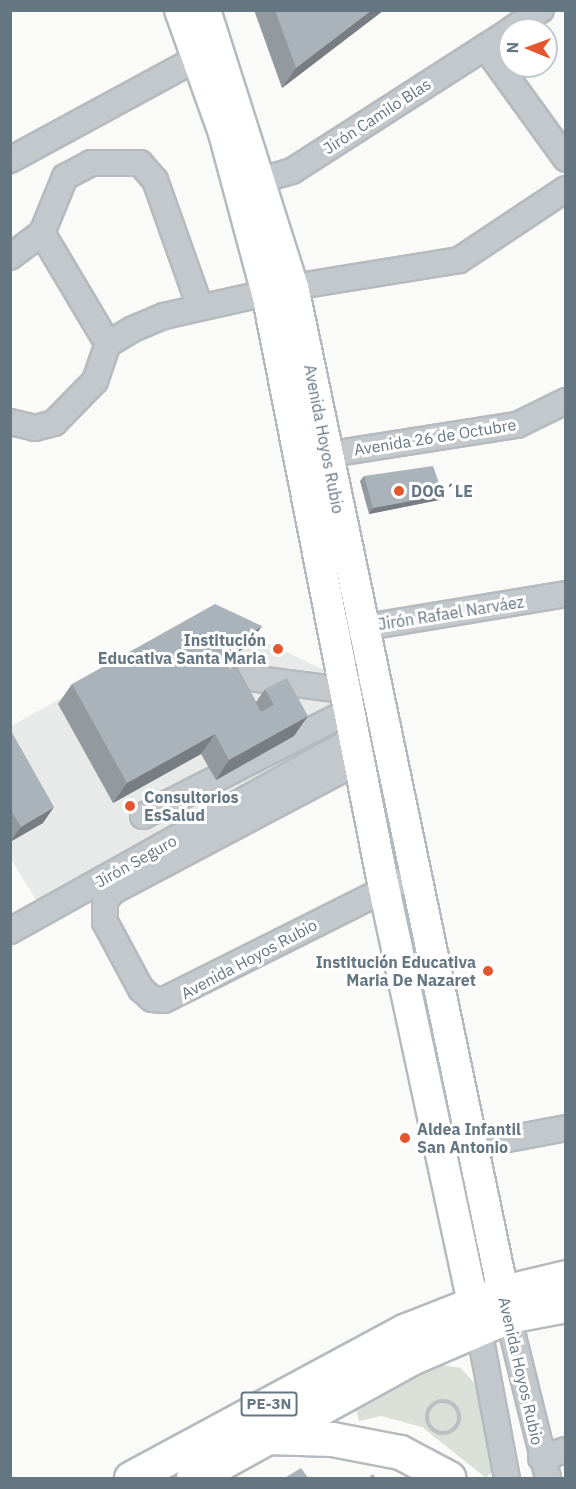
<!DOCTYPE html>
<html>
<head>
<meta charset="utf-8">
<style>
  body { margin:0 }
  #map { position:relative; width:576px; height:1489px; overflow:hidden; background:#fafaf8; font-family:"IBM Plex Sans",sans-serif }
  div>[style] { position:absolute }
  [style*='--x'] { left:calc(var(--x)*1px); top:calc(var(--y)*1px); width:calc(var(--w)*1px); rotate:calc(var(--a)*1deg) }
  .built>* { inset:0; background:#e8e9e9 }
  .green>* { inset:0; background:#dadfd7 }
  .path>* { height:4px; margin-top:-2px; transform-origin:0; background:repeating-linear-gradient(90deg,#bbbfc2 0 3px,transparent 0 6px) }
  .path>.ring { margin:-2px; padding:0; box-sizing:content-box; background:none; border:4px solid #bbbfc2; border-radius:50% }
  .roads { filter:drop-shadow(2px 0 #b5babe) drop-shadow(-2px 0 #b5babe) drop-shadow(0 2px #b5babe) drop-shadow(0 -2px #b5babe) }
  .minor>* { height:24px; margin:-12px; padding:0 12px; transform-origin:12px; border-radius:12px; background:#c3c8cc }
  .major>* { height:30px; margin:-15px; padding:0 15px; transform-origin:15px; border-radius:15px; background:#fff }
  .highway>* { height:33px; margin:-16.5px; padding:0 16.5px; transform-origin:16.5px; border-radius:16.5px; background:#fff }
  .wall>* { inset:0; background:#929a9f }
  .shaded-wall>* { inset:0; background:#777d82 }
  .building>* { inset:0; background:#aab3b9 }
  .dots>* { width:16px; height:16px; translate:-50% -50%; box-sizing:border-box; border:3px solid #fff; border-radius:50% }
  span { translate:-50% -50%; white-space:nowrap; text-align:center; line-height:1.15; -webkit-text-stroke:6px #fff; paint-order:stroke }
  .shield-label span { padding:2px 4px; background:#fff; border:2px solid; border-radius:4px; -webkit-text-stroke-width:0 }
  .shield-label { font-size:15px; color:#657683; font-weight:700 }
  .street-label { font-size:16px; color:#657683 }
  .poi-label { font-size:16px; color:#657683; font-weight:700 }
  .left { translate:0 -50%; text-align:left }
  .right { translate:-100% -50%; text-align:right }
  .frame { position:absolute; inset:0; border:12px solid #657683; pointer-events:none }
  .north { position:absolute; left:498px; top:18px; width:60px; height:60px; box-sizing:border-box; background:#fff; border:2px solid #c1c8cd; border-radius:50%; rotate:271deg; font-size:16px; font-weight:700; line-height:24px; text-align:center; color:#657683 }
  .north::after { content:''; display:block; margin:auto; width:21px; height:27px; background:#e4572e; clip-path:polygon(50% 0,100% 100%,50% 72%,0 100%) }
</style>
</head>
<body>
<div id="map">
  <div class="built">
    <div style="clip-path:polygon(210px 616px,331px 673px,347px 753px,46px 916px,11px 859px,11px 726px)"></div>
  </div>
  <div class="green">
    <div style="clip-path:polygon(437px 1364px,461px 1368px,475px 1384px,495px 1469px,486px 1478px,422px 1427px,381px 1416px,359px 1421px,355px 1404px)"></div>
  </div>
  <div class="path">
    <div class="ring" style="left:427px;top:1401px;width:28px;height:28px"></div>
  </div>
  <div class="roads">
    <div class="minor">
      <div style="--x:511;--y:30;--w:36;--a:-34"></div>
      <div style="--x:485;--y:47;--w:138;--a:54.1"></div>
      <div style="--x:10;--y:160;--w:231;--a:-28.5"></div>
      <div style="--x:244;--y:185;--w:50;--a:-16.3"></div>
      <div style="--x:292;--y:171;--w:259;--a:-32.7"></div>
      <div style="--x:42;--y:233;--w:129;--a:59.3"></div>
      <div style="--x:10;--y:257;--w:40;--a:-37"></div>
      <div style="--x:42;--y:233;--w:61;--a:-67.7"></div>
      <div style="--x:65;--y:177;--w:30;--a:-28"></div>
      <div style="--x:91;--y:163;--w:49;--a:0"></div>
      <div style="--x:140;--y:163;--w:23;--a:49"></div>
      <div style="--x:155;--y:180;--w:135;--a:70.5"></div>
      <div style="--x:10;--y:422;--w:26;--a:13"></div>
      <div style="--x:35;--y:428;--w:20;--a:-15"></div>
      <div style="--x:54;--y:423;--w:59;--a:-45.7"></div>
      <div style="--x:95;--y:381;--w:39;--a:-71"></div>
      <div style="--x:108;--y:344;--w:29;--a:-31"></div>
      <div style="--x:133;--y:329;--w:34;--a:-23"></div>
      <div style="--x:164;--y:316;--w:132;--a:-12.7"></div>
      <div style="--x:293;--y:287;--w:168;--a:-9.2"></div>
      <div style="--x:459;--y:260;--w:128;--a:-33.6"></div>
      <div style="--x:312;--y:457;--w:207;--a:-8.9"></div>
      <div style="--x:517;--y:425;--w:55;--a:-26.1"></div>
      <div style="--x:337;--y:632;--w:232;--a:-9.4"></div>
      <div style="--x:242;--y:677;--w:94;--a:7.4"></div>
      <div style="--x:335;--y:689;--w:27;--a:-6"></div>
      <div style="--x:361;--y:760;--w:282;--a:152.1"></div>
      <div style="--x:112;--y:892;--w:11;--a:128"></div>
      <div style="--x:105;--y:901;--w:21;--a:90"></div>
      <div style="--x:105;--y:922;--w:76;--a:61.8"></div>
      <div style="--x:141;--y:989;--w:15;--a:42"></div>
      <div style="--x:152;--y:999;--w:12;--a:5"></div>
      <div style="--x:164;--y:1000;--w:277;--a:-26.6"></div>
      <div style="--x:143;--y:816;--w:233;--a:-27"></div>
      <div style="--x:10;--y:931;--w:396;--a:-29.2"></div>
      <div style="--x:471;--y:1146;--w:97;--a:-10.7"></div>
      <div style="--x:508;--y:1316;--w:167;--a:76.1"></div>
      <div style="--x:479;--y:1329;--w:152;--a:79.4"></div>
      <div style="--x:541;--y:1458;--w:26;--a:-18"></div>
    </div>
    <div class="major">
      <div style="--x:180;--y:10;--w:131;--a:70.3"></div>
      <div style="--x:224;--y:133;--w:166;--a:75"></div>
      <div style="--x:267;--y:293;--w:606;--a:78.88"></div>
      <div style="--x:384;--y:888;--w:448;--a:77.9"></div>
      <div style="--x:205;--y:10;--w:291;--a:72.4"></div>
      <div style="--x:293;--y:287;--w:1051;--a:78.2"></div>
    </div>
    <div class="highway">
      <div style="--x:266;--y:1437;--w:66;--a:1.7"></div>
      <div style="--x:332;--y:1439;--w:69;--a:10.8"></div>
      <div style="--x:400;--y:1452;--w:55;--a:28"></div>
      <div style="--x:131;--y:1478;--w:312;--a:-28.3"></div>
      <div style="--x:406;--y:1330;--w:104;--a:-21.4"></div>
      <div style="--x:503;--y:1292;--w:65;--a:-13.4"></div>
      <div style="--x:193;--y:1478;--w:251;--a:-28.8"></div>
      <div style="--x:413;--y:1357;--w:103;--a:-23.3"></div>
      <div style="--x:508;--y:1316;--w:59;--a:-10.7"></div>
    </div>
  </div>
  <div class="wall">
    <div style="clip-path:polygon(254px 10px,384px 10px,282px 88px)"></div>
    <div style="clip-path:polygon(364px 476px,443px 495px,439px 500px,369px 514px,360px 481px)"></div>
    <div style="clip-path:polygon(248px 646px,231px 656px,256px 702px,265px 689px,294px 736px,216px 780px,201px 754px,113px 803px,58px 704px,72px 684px)"></div>
    <div style="clip-path:polygon(10px 729px,43px 823px,10px 842px)"></div>
  </div>
  <div class="shaded-wall">
    <div style="clip-path:polygon(372px 10px,384px 10px,282px 88px,296px 68px)"></div>
    <div style="clip-path:polygon(443px 495px,439px 500px,369px 514px,373px 508px)"></div>
    <div style="clip-path:polygon(262px 626px,248px 646px,212px 667px,226px 648px)"></div>
    <div style="clip-path:polygon(308px 716px,294px 736px,216px 780px,229px 760px)"></div>
    <div style="clip-path:polygon(215px 734px,201px 754px,113px 803px,127px 783px)"></div>
    <div style="clip-path:polygon(54px 807px,43px 823px,10px 842px,21px 827px)"></div>
  </div>
  <div class="building">
    <div style="clip-path:polygon(275px 10px,372px 10px,296px 68px)"></div>
    <div style="clip-path:polygon(433px 466px,443px 495px,373px 508px,364px 476px)"></div>
    <div style="clip-path:polygon(215px 604px,262px 626px,226px 648px,261px 712px,274px 705px,265px 689px,287px 678px,308px 716px,229px 760px,215px 734px,127px 783px,72px 684px)"></div>
    <div style="clip-path:polygon(10px 729px,54px 807px,21px 827px,10px 809px)"></div>
    <div style="clip-path:polygon(301px 1468px,309px 1479px,283px 1479px)"></div>
    <div style="clip-path:polygon(373px 1474px,376px 1479px,367px 1479px)"></div>
  </div>
  <div class="dots">
    <div style="left:399px;top:491px;background:#e4572e"></div>
    <div style="left:278px;top:649px;background:#e4572e"></div>
    <div style="left:130px;top:806px;background:#e4572e"></div>
    <div style="left:488px;top:971px;background:#e4572e"></div>
    <div style="left:405px;top:1138px;background:#e4572e"></div>
  </div>
  <div class="shield-label">
    <span style="left:269px;top:1404px">PE-3N</span>
  </div>
  <div class="street-label">
    <span style="left:377px;top:116px;rotate:-33deg">Jirón Camilo Blas</span>
    <span style="left:435px;top:437px;rotate:-9deg">Avenida 26 de Octubre</span>
    <span style="left:324px;top:439px;rotate:79deg">Avenida Hoyos Rubio</span>
    <span style="left:451px;top:613px;rotate:-9deg">Jirón Rafael Narváez</span>
    <span style="left:136px;top:861px;rotate:-29deg">Jirón Seguro</span>
    <span style="left:249px;top:959px;rotate:-28deg">Avenida Hoyos Rubio</span>
    <span style="left:521px;top:1371px;rotate:77deg">Avenida Hoyos Rubio</span>
  </div>
  <div class="poi-label">
    <span class="left" style="left:411px;top:491px">DOG´LE</span>
    <span class="right" style="left:266px;top:649px">Institución<br>Educativa Santa Maria</span>
    <span class="left" style="left:144px;top:806px">Consultorios<br>EsSalud</span>
    <span class="right" style="left:476px;top:971px">Institución Educativa<br>Maria De Nazaret</span>
    <span class="left" style="left:417px;top:1138px">Aldea Infantil<br>San Antonio</span>
  </div>
  <div class="frame"></div>
  <div class="north">N</div>
</div>
</body>
</html>
